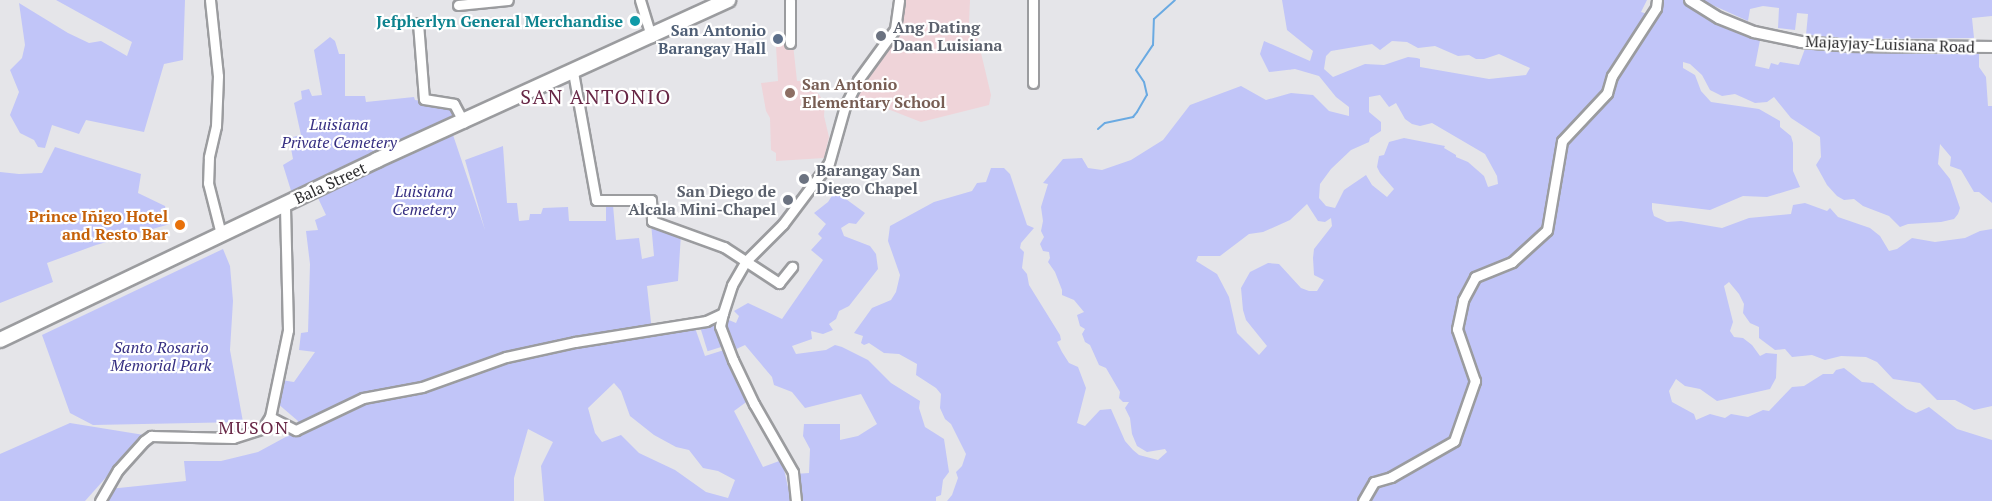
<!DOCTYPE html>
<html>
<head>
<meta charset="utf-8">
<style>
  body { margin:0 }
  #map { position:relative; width:1992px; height:501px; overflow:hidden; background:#e5e5e9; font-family:"PT Serif",serif }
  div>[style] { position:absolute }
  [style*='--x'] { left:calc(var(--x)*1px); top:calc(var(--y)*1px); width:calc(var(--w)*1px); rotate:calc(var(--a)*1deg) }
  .education>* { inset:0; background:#efd4d9 }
  .green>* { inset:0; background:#c1c5f8; transform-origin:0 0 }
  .stream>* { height:2px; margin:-1px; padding:0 1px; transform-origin:1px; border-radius:1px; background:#6aaae2 }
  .roads { filter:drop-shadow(2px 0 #9b9c9f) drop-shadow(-2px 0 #9b9c9f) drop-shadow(0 2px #9b9c9f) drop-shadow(0 -2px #9b9c9f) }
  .minor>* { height:9px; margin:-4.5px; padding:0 4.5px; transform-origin:4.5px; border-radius:4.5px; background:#fff }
  .tertiary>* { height:10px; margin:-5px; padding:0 5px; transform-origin:5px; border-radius:5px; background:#fff }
  .primary>* { height:14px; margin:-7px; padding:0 7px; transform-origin:7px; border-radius:7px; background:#fff }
  .dots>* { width:16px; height:16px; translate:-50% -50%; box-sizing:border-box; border:3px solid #fff; border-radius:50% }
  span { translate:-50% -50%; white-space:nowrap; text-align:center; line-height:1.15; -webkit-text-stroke:4.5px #fff; paint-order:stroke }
  .culture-label { font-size:16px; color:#0d838f; font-weight:700 }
  .right { translate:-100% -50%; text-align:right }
  .worship-label { font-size:16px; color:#5b616d; font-weight:700 }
  .left { translate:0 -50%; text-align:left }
  .service-label { font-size:16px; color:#4e5e75; font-weight:700 }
  .street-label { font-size:16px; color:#2d2d2f }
  .education-label { font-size:16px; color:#785e54; font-weight:700 }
  .park-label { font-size:16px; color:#362f82; font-style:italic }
  .food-label { font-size:16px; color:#c56008; font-weight:700 }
  .neighbourhood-label { font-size:18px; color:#682746; letter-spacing:1.5px }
  .quarter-label { font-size:20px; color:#682746; letter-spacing:1.5px }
</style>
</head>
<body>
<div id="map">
  <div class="education">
    <div style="clip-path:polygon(901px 0,970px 0,969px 23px,977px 36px,991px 95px,989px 105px,921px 122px,852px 95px,896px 31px)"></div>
    <div style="clip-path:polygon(786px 44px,793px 44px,797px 81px,809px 81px,825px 103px,824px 116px,829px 137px,824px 158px,776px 161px,776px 153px,771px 150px,770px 118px,766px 111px,761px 83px,778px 81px,776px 46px)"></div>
  </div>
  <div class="green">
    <div style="clip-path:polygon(56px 0,185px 0,183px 60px,164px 64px,144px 132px,86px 120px,79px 134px,52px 125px,45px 148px,38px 147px,34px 140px,20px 133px,10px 115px,19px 92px,10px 70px,22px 58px,25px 45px,19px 3px,68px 33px,89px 43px,101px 41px,127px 56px,132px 42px)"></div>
    <div style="clip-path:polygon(evenodd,1282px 0,1647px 0,1641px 12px,1654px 16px,1660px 0,1686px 0,1761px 35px,1755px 66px,1769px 69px,1771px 63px,1778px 65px,1780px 62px,1799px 65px,1806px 46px,1853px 52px,1979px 50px,1979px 67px,1986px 77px,1988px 106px,1992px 106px,1992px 203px,1979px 192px,1974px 192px,1961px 170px,1950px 166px,1951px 157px,1940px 144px,1938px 164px,1950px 179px,1960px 208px,1958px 214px,1954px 219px,1941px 222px,1908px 224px,1900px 227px,1889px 216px,1863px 206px,1854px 199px,1844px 200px,1837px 196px,1827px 185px,1816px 165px,1821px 157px,1820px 137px,1791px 118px,1774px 97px,1767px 102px,1755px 103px,1735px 94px,1722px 96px,1710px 90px,1702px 75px,1690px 64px,1683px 62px,1683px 68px,1695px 75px,1701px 91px,1711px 102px,1759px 109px,1780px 121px,1780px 127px,1791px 136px,1793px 143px,1793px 171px,1800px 187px,1767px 197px,1743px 196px,1710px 210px,1652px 203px,1652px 209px,1654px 216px,1667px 222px,1681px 221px,1722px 228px,1749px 218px,1791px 214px,1793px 205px,1805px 203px,1827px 211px,1830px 208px,1838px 217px,1870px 228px,1880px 236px,1889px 251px,1897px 249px,1912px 238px,1935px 242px,1965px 238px,1980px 231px,1992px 229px,1992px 406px,1974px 410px,1955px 400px,1937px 400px,1920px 383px,1893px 379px,1877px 362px,1866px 357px,1841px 356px,1825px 360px,1812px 355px,1792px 357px,1785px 349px,1775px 350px,1759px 338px,1759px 327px,1750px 323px,1743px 313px,1744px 304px,1739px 294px,1729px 282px,1724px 286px,1733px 322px,1730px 331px,1734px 337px,1743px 338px,1752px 345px,1760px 356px,1766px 353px,1777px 354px,1776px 378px,1770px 389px,1717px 401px,1700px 389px,1685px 386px,1676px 379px,1669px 391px,1672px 402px,1694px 414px,1696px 420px,1710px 414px,1725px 418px,1731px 414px,1748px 417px,1763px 410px,1769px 411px,1792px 387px,1804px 386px,1823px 374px,1833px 374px,1836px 370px,1844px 368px,1862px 382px,1873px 383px,1907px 409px,1916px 413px,1929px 407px,1957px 429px,1992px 440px,1992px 501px,947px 501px,952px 495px,958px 478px,956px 472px,962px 466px,966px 454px,951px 424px,945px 419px,940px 408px,941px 394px,936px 388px,916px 375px,917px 364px,899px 354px,884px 353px,869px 343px,864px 345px,861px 343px,863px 336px,854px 333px,872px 308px,891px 300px,896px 292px,900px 275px,888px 241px,890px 226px,934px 202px,972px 191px,977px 183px,986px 182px,991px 168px,1004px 168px,1010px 174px,1027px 225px,1034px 228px,1021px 243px,1020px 248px,1024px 252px,1022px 268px,1027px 274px,1029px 285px,1060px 335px,1061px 340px,1057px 342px,1062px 352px,1069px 363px,1078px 367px,1086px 388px,1077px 423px,1085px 426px,1100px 410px,1111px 409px,1125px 441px,1133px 450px,1139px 455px,1158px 460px,1167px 452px,1165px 449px,1147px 452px,1137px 446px,1132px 434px,1130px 418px,1125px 408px,1129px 402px,1123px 402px,1119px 398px,1120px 392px,1106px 368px,1099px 365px,1090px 345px,1085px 342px,1082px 334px,1085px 329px,1080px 326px,1077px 315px,1084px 312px,1074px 300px,1062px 295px,1062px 290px,1055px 272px,1048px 262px,1050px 258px,1049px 252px,1043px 251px,1040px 244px,1044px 237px,1041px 231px,1043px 221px,1041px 207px,1048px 184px,1043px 183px,1063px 159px,1082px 158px,1088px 168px,1102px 170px,1131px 160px,1163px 140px,1190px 105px,1241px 86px,1266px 100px,1291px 93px,1313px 95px,1329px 111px,1349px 116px,1349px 107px,1336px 97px,1319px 76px,1295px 69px,1269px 72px,1260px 54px,1264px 41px,1310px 61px,1313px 51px,1287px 30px,1282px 0,1392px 41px,1407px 42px,1418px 48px,1435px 46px,1458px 56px,1469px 55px,1476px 59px,1484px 59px,1499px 54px,1530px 68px,1526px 75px,1489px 79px,1420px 67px,1420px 59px,1417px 58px,1408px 57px,1384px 65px,1365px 64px,1333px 77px,1324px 69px,1326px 56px,1331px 51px,1372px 44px,1380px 50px,1392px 41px,1282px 0,1380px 95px,1389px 107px,1396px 103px,1405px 119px,1412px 124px,1420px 126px,1432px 123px,1485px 154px,1497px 176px,1498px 184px,1488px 187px,1484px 176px,1468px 162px,1456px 157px,1456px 155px,1444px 148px,1445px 146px,1404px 138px,1389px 142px,1384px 155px,1379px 156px,1377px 167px,1380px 173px,1394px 189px,1387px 197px,1372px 185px,1366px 175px,1344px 190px,1335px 208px,1326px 206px,1319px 198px,1320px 184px,1331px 169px,1351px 150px,1369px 142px,1370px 138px,1381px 131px,1381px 122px,1369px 112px,1369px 97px,1380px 95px,1282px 0,1307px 204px,1318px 221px,1325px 222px,1331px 218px,1332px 226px,1314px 249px,1313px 258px,1314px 275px,1324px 280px,1317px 291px,1309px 291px,1301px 288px,1279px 264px,1268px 263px,1250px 272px,1241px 288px,1243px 310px,1246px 320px,1267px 346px,1259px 355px,1237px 333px,1229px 297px,1217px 274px,1196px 261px,1198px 256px,1220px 256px,1249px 234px,1263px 232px,1290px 220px,1307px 204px)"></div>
    <div style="clip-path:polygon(1701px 0,1992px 0,1992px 16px,1972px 18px,1974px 38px,1853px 39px,1806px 35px,1808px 14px,1797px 13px,1795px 30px,1778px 28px,1779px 8px,1763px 6px,1750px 9px,1748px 21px)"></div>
    <div style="clip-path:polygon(330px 37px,335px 41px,339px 54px,345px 54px,345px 96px,365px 96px,366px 102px,414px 97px,415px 100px,452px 106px,459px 120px,293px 197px,283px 165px,293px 159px,289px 138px,301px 135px,294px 103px,302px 99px,301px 91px,309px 89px,312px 96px,322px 95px,314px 50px)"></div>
    <div style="clip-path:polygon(evenodd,452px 132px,485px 230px,465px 160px,503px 146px,507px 203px,517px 203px,519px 221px,529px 220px,530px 214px,541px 214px,543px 208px,568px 207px,569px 221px,606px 221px,606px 205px,613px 205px,616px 240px,639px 238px,642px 259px,654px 256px,651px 223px,681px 234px,678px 281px,647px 286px,652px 331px,694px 325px,705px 356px,724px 350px,749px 400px,734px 411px,763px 467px,782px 460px,791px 501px,544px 501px,541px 466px,553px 442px,528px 429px,514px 478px,514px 501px,100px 501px,109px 489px,186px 481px,184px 461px,221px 461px,258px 452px,293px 433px,298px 421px,277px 403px,281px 380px,294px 382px,315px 352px,299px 350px,301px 333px,308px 332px,310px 264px,306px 231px,318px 230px,315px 220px,326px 215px,318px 198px,452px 132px,614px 383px,621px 391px,630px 416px,654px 435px,676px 447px,689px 450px,703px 468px,718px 471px,735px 480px,728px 498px,706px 492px,675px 470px,639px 453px,621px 435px,602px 442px,595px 433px,588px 408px,614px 383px)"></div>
    <div style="clip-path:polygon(55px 147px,141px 174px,138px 193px,165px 206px,170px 224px,96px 245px,47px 263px,53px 282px,0 303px,0 172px,19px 174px,42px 173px)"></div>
    <div style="clip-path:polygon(835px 191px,865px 213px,856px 224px,849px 223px,841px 228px,844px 236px,870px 246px,876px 254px,878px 269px,849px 306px,839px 311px,836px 319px,829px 324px,833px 330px,823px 334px,811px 331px,812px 339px,792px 346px,796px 354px,826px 350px,835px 345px,842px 347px,868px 360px,891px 383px,920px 401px,919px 408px,925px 427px,944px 439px,949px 472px,943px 480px,941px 495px,936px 497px,936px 501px,801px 501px,795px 474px,809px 473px,810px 449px,803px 436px,804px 424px,840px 424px,840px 440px,858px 436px,877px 424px,861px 394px,805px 408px,792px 392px,774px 385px,772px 377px,745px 345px,732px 351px,722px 326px,724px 318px,736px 323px,739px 316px,734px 311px,748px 303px,782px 319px,823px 260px,811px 250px,822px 238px,818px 234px,826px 224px,814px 213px,828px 202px)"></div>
    <div style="clip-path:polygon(223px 249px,230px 266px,233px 301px,230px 350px,243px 422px,93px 425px,70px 413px,42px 335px)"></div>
    <div style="left:714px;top:321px;width:27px;height:15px;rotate:73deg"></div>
    <div style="clip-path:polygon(70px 423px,144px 435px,85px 501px,0 501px,0 454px)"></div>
  </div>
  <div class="stream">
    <div style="--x:1098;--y:129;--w:9;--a:-41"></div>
    <div style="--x:1105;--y:123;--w:29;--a:-12"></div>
    <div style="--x:1133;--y:117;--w:6;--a:-51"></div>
    <div style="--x:1137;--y:112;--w:20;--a:-60"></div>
    <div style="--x:1147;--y:95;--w:13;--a:-103"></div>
    <div style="--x:1144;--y:82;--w:14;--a:-124"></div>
    <div style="--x:1136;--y:70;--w:30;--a:-56"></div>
    <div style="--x:1153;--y:45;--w:26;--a:-88"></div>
    <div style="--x:1154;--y:19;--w:28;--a:-42"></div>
  </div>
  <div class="roads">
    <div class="minor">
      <div style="--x:210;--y:0;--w:76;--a:84"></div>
      <div style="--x:218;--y:76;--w:50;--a:92.3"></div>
      <div style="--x:216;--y:126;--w:32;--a:103"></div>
      <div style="--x:209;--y:157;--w:26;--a:92"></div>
      <div style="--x:208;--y:183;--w:53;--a:75.7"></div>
      <div style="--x:640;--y:0;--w:39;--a:73"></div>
      <div style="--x:790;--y:0;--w:43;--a:90"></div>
      <div style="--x:1033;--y:0;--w:83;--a:90"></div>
      <div style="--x:458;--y:5;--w:50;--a:-5.7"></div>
      <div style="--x:418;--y:23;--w:76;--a:85.5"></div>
      <div style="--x:424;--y:99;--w:30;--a:9"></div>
      <div style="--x:454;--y:104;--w:21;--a:62"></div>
      <div style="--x:573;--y:72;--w:130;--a:79.8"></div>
      <div style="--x:596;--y:200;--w:55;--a:0"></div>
      <div style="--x:651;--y:200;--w:21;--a:87"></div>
      <div style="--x:652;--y:221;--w:77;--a:19.9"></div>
      <div style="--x:724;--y:247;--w:66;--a:33.2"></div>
      <div style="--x:779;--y:283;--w:21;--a:-51"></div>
      <div style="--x:270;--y:417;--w:29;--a:27"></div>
      <div style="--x:296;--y:430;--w:74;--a:-25.5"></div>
      <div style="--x:363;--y:398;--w:60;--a:-10.6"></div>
      <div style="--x:422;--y:387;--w:89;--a:-19.7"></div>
      <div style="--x:506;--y:357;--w:71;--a:-12.3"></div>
      <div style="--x:575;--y:342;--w:133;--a:-9.1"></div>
      <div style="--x:706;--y:321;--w:19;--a:-25"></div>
      <div style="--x:100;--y:501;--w:36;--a:-60"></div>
      <div style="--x:118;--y:470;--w:39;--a:-48"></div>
      <div style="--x:144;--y:441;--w:9;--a:-36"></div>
      <div style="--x:151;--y:436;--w:82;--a:1.4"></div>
      <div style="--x:233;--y:438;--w:32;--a:-18"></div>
      <div style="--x:263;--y:428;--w:13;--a:-58"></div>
      <div style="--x:270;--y:417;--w:89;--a:-78.3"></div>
      <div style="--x:288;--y:330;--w:126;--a:-91.4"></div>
      <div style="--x:796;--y:501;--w:29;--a:-96"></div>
      <div style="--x:793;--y:472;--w:78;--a:-119.8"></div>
      <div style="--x:754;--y:404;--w:49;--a:-115.5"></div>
      <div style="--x:733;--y:360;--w:36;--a:-111"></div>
      <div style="--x:720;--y:326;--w:13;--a:-77"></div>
      <div style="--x:723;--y:313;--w:29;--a:-72"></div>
      <div style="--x:732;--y:285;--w:28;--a:-60"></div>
      <div style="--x:746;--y:261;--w:52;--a:-45"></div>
      <div style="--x:783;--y:224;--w:76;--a:-53"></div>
      <div style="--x:829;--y:163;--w:59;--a:-74.3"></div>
      <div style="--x:845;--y:106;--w:29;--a:-63"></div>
      <div style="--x:858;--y:80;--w:63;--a:-54"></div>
      <div style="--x:895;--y:29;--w:29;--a:-82"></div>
      <div style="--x:1363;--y:501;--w:22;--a:-60"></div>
      <div style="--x:1374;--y:482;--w:18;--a:-16"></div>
      <div style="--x:1391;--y:477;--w:73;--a:-29.7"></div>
      <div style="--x:1454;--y:441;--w:64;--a:-70.7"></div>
      <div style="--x:1475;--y:381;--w:55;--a:-109.1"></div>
      <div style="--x:1457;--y:329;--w:30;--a:-78"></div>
      <div style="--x:1463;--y:300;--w:26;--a:-62"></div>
      <div style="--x:1475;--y:277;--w:40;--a:-22"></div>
      <div style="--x:1512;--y:262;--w:47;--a:-42.4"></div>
      <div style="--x:1547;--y:230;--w:90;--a:-80.4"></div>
      <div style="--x:1562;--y:141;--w:66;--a:-46.8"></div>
      <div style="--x:1607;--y:93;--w:18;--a:-74"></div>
      <div style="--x:1612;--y:76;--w:81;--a:-57.1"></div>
      <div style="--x:1656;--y:8;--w:8;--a:-83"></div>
    </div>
    <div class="tertiary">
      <div style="--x:1690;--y:0;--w:34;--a:32"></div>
      <div style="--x:1719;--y:18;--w:38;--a:22"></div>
      <div style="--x:1754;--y:32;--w:48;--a:12"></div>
      <div style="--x:1801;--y:42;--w:51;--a:4.5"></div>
      <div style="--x:1852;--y:46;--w:140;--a:0.4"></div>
    </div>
    <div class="primary">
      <div style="--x:0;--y:340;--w:418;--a:-25.5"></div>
      <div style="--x:377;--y:160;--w:386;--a:-24.5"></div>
    </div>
  </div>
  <div class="dots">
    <div style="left:635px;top:21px;background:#0f9aa8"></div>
    <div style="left:881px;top:36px;background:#6b7280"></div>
    <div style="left:778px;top:39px;background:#5c6f8a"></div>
    <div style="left:790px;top:93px;background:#8d6e63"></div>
    <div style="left:804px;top:179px;background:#6b7280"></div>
    <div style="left:788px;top:200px;background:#6b7280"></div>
    <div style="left:180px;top:225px;background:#e8710a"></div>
  </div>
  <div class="culture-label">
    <span class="right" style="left:623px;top:21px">Jefpherlyn General Merchandise</span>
  </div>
  <div class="worship-label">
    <span class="left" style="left:893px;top:36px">Ang Dating<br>Daan Luisiana</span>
    <span class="left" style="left:816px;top:179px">Barangay San<br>Diego Chapel</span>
    <span class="right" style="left:776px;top:200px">San Diego de<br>Alcala Mini-Chapel</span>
  </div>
  <div class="service-label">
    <span class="right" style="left:766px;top:39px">San Antonio<br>Barangay Hall</span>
  </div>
  <div class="street-label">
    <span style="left:1890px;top:44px;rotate:2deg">Majayjay-Luisiana Road</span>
    <span style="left:330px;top:183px;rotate:-25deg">Bala Street</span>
  </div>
  <div class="education-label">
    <span class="left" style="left:802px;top:93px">San Antonio<br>Elementary School</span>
  </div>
  <div class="park-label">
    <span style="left:339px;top:133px">Luisiana<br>Private Cemetery</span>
    <span style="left:424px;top:200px">Luisiana<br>Cemetery</span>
    <span style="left:161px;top:356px">Santo Rosario<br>Memorial Park</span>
  </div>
  <div class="food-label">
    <span class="right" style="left:168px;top:225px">Prince Iñigo Hotel<br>and Resto Bar</span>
  </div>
  <div class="neighbourhood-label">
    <span style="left:254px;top:427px">MUSON</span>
  </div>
  <div class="quarter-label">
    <span style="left:596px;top:96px">SAN ANTONIO</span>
  </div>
</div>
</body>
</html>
